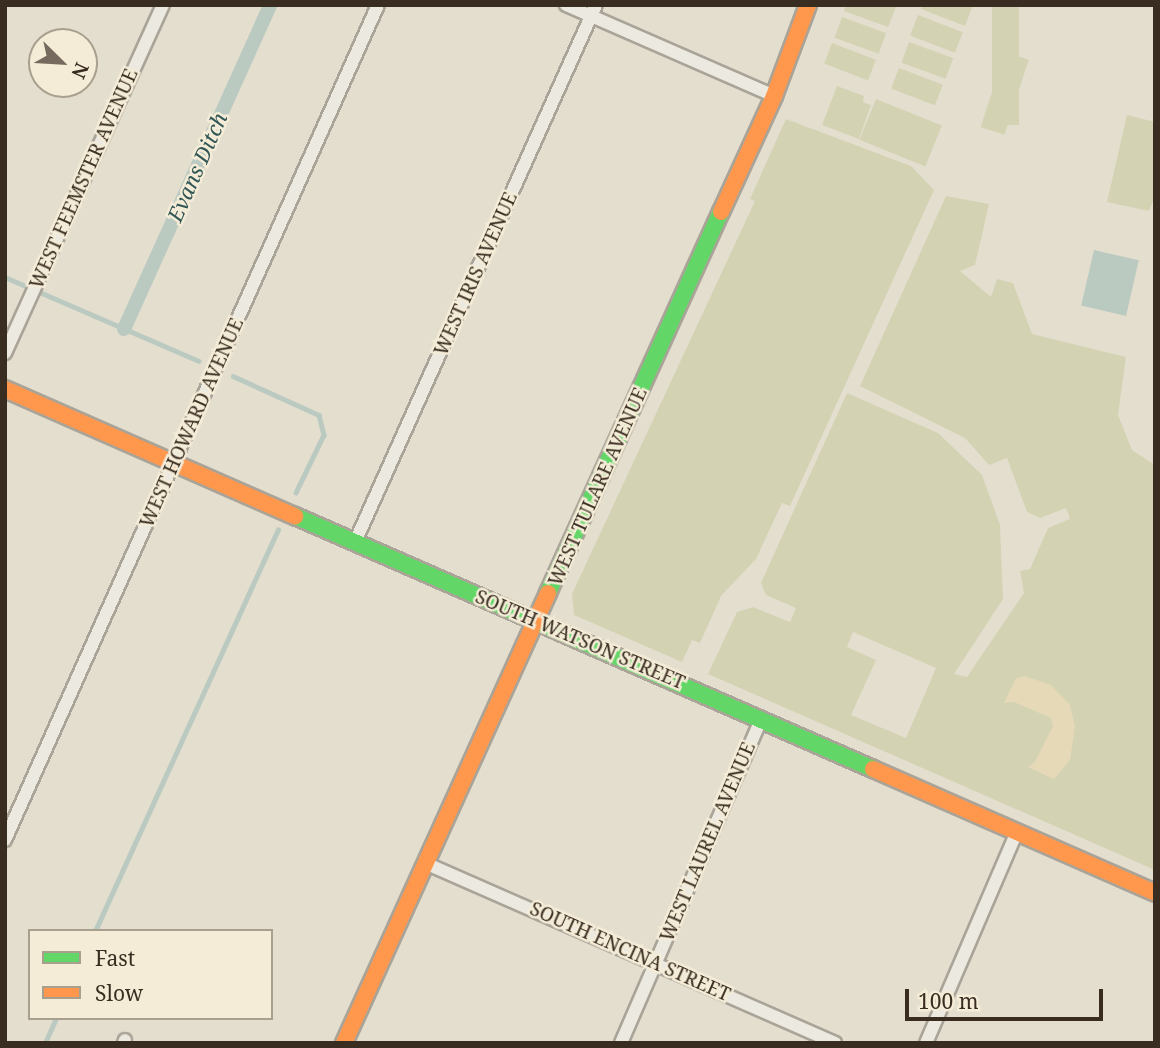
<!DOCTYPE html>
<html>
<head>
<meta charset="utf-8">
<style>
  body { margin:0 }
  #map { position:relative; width:1160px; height:1048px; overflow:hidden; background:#e4decf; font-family:"Noto Serif",serif }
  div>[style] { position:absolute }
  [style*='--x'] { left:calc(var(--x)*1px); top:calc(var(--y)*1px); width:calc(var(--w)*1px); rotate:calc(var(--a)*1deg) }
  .green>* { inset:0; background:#d3d3b3; transform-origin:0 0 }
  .sand>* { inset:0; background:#e6d9b8 }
  .water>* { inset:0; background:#bacac0; transform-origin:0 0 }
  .stream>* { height:4.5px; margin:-2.25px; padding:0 2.25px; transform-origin:2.25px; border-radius:2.25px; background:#bacac0 }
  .canal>* { height:14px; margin:-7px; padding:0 7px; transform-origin:7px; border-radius:7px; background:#bacac0 }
  .roads { filter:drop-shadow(2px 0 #a9a398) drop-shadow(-2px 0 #a9a398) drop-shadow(0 2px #a9a398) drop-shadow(0 -2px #a9a398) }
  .street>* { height:12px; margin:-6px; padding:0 6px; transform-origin:6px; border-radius:6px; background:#ece9e0 }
  .fast>* { height:16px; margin:-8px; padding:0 8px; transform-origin:8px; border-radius:8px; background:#63d668 }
  .slow>* { height:16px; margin:-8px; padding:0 8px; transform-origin:8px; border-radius:8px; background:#ff974d }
  span { translate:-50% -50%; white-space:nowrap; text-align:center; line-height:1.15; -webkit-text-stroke:5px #f4ecd7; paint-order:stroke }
  .street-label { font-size:19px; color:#392c20 }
  .water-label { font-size:21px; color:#305755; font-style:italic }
  .frame { position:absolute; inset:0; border:7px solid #392c20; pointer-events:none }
  .legend { position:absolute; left:28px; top:929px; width:245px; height:91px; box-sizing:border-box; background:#f4ecd7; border:2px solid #a99f8e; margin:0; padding:9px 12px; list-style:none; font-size:21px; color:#392c20 }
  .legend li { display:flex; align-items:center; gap:14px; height:35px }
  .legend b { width:35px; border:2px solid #a99f8e }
  .north { position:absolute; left:28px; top:28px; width:70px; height:70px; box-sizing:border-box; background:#f4ecd7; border:2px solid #a99f8e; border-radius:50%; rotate:114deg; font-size:19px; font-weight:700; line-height:28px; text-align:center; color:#392c20 }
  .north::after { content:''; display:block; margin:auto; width:24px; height:32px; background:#756a5d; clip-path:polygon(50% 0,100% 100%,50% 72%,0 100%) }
  .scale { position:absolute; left:905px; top:989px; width:198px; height:32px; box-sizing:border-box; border:4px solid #392c20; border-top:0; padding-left:9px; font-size:21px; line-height:24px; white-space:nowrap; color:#392c20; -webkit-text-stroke:5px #f4ecd7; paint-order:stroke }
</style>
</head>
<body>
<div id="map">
  <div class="green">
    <div style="clip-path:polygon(846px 5px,892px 5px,896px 7px,888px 27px,844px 11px)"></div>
    <div style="clip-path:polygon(922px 5px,973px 5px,965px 26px,921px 9px)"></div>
    <div style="left:992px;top:5px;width:27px;height:120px"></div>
    <div style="left:918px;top:15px;width:48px;height:22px;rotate:21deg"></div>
    <div style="left:842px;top:17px;width:47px;height:22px;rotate:20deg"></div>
    <div style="left:909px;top:42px;width:47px;height:22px;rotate:20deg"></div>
    <div style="left:832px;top:43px;width:47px;height:22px;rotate:21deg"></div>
    <div style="left:1005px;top:52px;width:25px;height:79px;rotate:18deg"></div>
    <div style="left:899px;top:68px;width:47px;height:22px;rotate:21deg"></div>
    <div style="clip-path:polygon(837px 86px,864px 96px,863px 102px,871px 105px,859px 139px,822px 125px)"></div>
    <div style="left:876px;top:99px;width:71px;height:44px;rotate:22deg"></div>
    <div style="clip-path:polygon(1127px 115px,1155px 122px,1155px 196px,1149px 211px,1107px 202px)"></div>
    <div style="clip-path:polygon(786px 119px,911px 166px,934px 190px,790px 506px,782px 503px,756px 559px,721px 596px,700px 643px,692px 640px,682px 662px,574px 615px,572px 594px,755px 201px,750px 199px)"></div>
    <div style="clip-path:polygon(evenodd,946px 196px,989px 204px,975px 265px,960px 271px,991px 297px,997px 279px,1013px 283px,1032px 334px,1126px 357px,1118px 415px,1132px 450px,1155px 465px,1155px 870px,708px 674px,737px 612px,753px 607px,790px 622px,796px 608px,766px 595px,761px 583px,847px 393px,938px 433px,982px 475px,1000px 525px,1003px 599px,954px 674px,967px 677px,1024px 593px,1020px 571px,1030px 569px,1048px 528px,1070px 519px,1066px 508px,1040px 518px,1027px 512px,1007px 458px,989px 465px,965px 438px,860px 386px,946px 196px,853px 632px,936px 668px,906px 738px,851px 715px,876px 660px,847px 647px,853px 632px)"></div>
  </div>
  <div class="sand">
    <div style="clip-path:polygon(1025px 676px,1051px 685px,1070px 705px,1075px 727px,1070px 760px,1054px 779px,1028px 767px,1035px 762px,1053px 726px,1051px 718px,1014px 702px,1004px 703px,1016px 678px)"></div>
  </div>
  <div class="water">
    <div style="left:1094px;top:250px;width:46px;height:57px;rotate:13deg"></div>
  </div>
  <div class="stream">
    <div style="--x:5;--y:277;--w:211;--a:23.4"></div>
    <div style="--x:233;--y:376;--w:94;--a:24.4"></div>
    <div style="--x:319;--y:415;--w:21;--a:76"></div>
    <div style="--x:324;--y:435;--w:64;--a:115.8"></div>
    <div style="--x:95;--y:931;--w:441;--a:-65.5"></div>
    <div style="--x:45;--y:1043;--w:27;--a:-66"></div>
  </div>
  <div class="canal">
    <div style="--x:124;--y:329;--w:355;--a:-65.7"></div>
  </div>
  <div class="roads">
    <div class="street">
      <div style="--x:566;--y:5;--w:227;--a:23.6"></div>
      <div style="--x:5;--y:353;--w:382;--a:-65.6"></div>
      <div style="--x:355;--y:542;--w:589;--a:-65.83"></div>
      <div style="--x:5;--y:840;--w:915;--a:-65.93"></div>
      <div style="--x:425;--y:863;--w:448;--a:23.7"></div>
      <div style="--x:124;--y:1043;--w:3;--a:-72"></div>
      <div style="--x:621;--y:1043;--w:353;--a:-66.6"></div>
      <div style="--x:926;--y:1043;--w:230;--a:-66.7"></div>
    </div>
    <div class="fast">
      <div style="--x:295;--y:516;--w:631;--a:23.64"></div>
      <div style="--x:548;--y:593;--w:418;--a:-65.6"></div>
    </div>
    <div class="slow">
      <div style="--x:721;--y:212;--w:128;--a:-65.4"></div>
      <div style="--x:774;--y:96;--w:97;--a:-69.5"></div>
      <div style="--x:5;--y:389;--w:317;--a:23.7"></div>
      <div style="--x:873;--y:769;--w:308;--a:23.7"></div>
      <div style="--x:344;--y:1043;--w:494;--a:-65.6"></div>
    </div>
  </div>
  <div class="street-label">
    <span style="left:84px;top:179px;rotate:-66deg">WEST FEEMSTER AVENUE</span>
    <span style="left:476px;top:274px;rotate:-66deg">WEST IRIS AVENUE</span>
    <span style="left:192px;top:423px;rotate:-66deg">WEST HOWARD AVENUE</span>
    <span style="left:598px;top:487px;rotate:-66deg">WEST TULARE AVENUE</span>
    <span style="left:580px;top:640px;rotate:23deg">SOUTH WATSON STREET</span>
    <span style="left:708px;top:842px;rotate:-67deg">WEST LAUREL AVENUE</span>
    <span style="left:630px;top:952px;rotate:24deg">SOUTH ENCINA STREET</span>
  </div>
  <div class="water-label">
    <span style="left:197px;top:167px;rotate:-66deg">Evans Ditch</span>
  </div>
  <div class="frame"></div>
  <ul class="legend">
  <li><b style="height:9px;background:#63d668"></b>Fast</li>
  <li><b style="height:9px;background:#ff974d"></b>Slow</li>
  </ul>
  <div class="north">N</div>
  <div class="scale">100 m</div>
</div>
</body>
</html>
